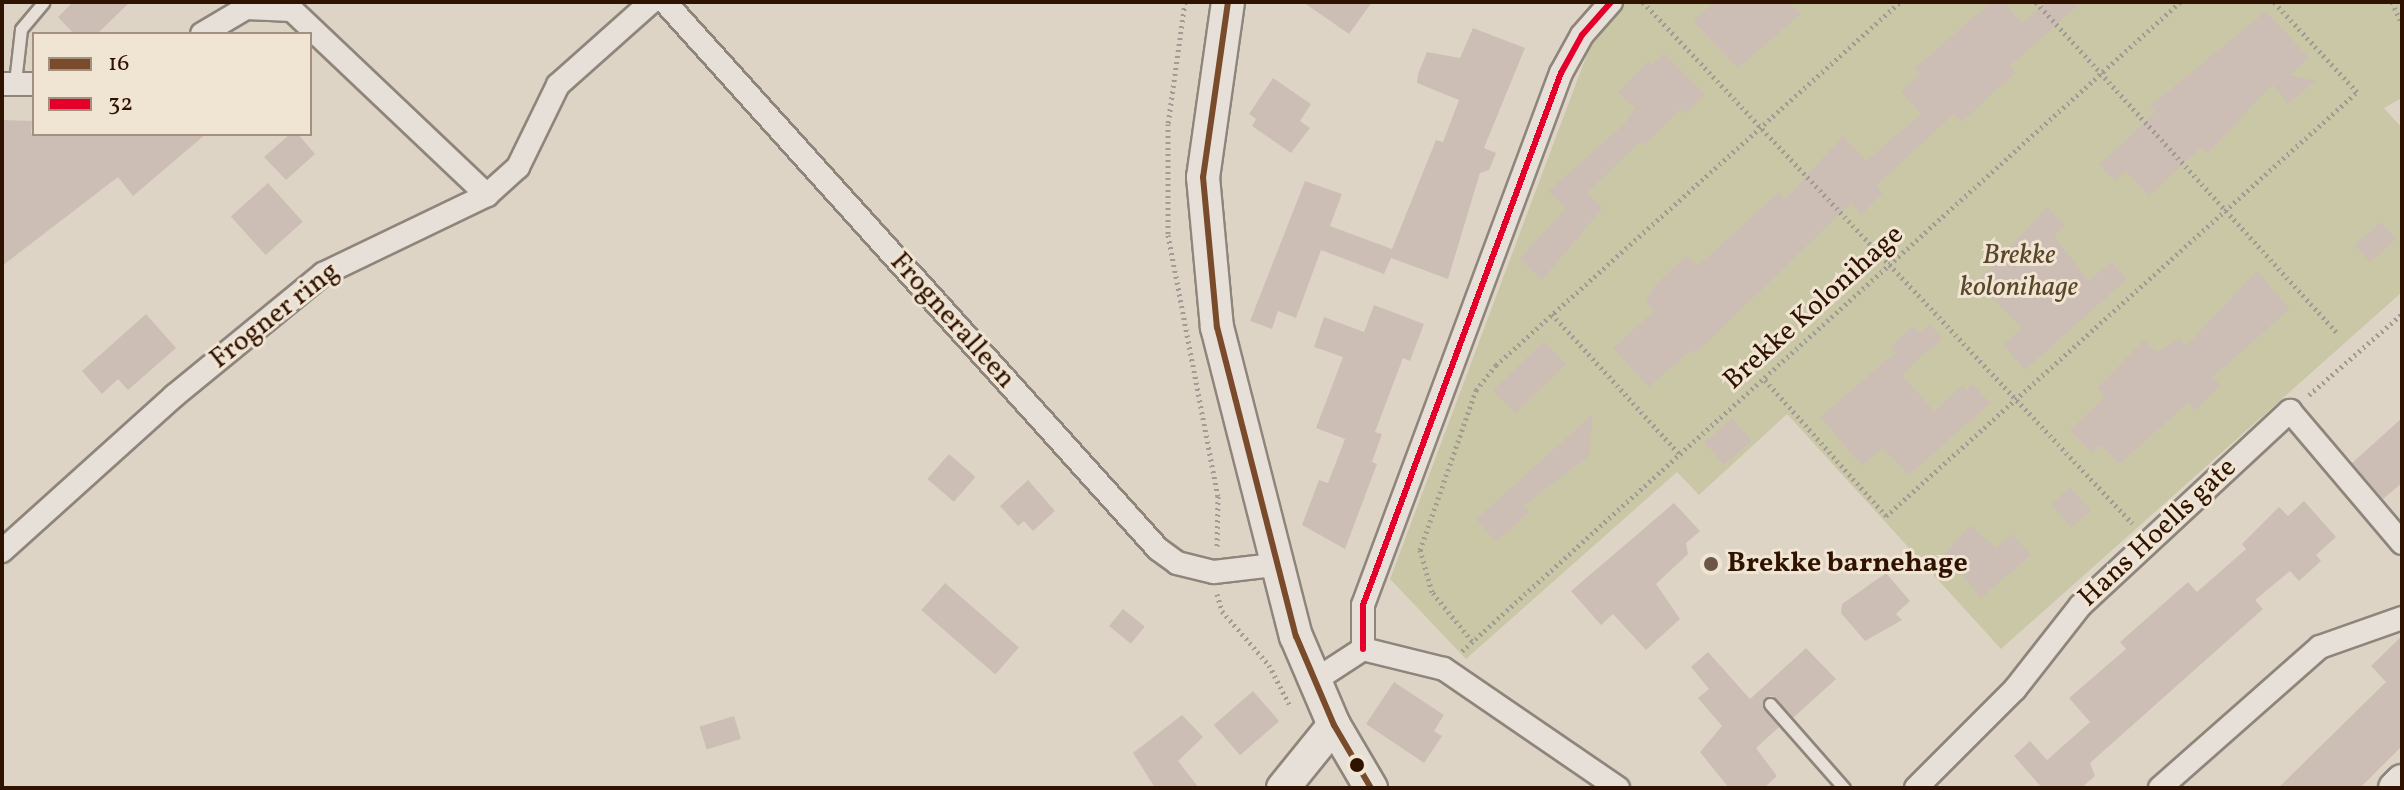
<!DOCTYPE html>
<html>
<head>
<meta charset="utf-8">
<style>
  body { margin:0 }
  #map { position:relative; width:2404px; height:790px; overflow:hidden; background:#ded4c6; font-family:Vollkorn,serif }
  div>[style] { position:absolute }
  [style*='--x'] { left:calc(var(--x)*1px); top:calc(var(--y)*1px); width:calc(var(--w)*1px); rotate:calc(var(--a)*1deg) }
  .green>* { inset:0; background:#cac7a7 }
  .building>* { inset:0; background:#cdbeb5; transform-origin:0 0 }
  .path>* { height:5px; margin-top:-2.5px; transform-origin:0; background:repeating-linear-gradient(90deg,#a29b94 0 2px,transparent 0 6px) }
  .roads { filter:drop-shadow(2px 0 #8f857b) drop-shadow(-2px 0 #8f857b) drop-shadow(0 2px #8f857b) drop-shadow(0 -2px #8f857b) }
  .lane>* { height:11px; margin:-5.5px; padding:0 5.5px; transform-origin:5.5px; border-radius:5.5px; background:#e6e0d9 }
  .street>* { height:22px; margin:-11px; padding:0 11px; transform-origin:11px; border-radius:11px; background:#e6e0d9 }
  .secondary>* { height:32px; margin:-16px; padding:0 16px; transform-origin:16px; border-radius:16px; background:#e6e0d9 }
  .bus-1>* { height:6px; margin:-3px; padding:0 3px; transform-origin:3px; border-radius:3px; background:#7a4b2a }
  .bus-2>* { height:6px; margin:-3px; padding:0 3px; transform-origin:3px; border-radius:3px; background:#e4002b }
  .dots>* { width:22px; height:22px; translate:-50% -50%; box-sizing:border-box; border:4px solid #f0e4d3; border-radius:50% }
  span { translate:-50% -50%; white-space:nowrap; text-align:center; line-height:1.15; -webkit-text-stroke:6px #f0e4d3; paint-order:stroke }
  .park-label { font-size:28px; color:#59452a; font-style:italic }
  .street-label { font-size:28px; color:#301200 }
  .poi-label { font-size:28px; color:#301200; font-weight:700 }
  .left { translate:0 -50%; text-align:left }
  .frame { position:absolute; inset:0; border:4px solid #301200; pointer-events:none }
  .legend { position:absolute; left:32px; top:32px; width:280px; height:104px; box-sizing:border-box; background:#f0e4d3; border:2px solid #a3907f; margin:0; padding:10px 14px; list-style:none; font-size:24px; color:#301200 }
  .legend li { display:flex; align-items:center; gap:16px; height:40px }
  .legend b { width:40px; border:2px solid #a3907f }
</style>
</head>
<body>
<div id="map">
  <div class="green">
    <div style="clip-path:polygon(1625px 2px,2402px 2px,2402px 98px,2384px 108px,2402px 128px,2402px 292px,2001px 649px,1787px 414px,1699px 495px,1677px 472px,1466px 659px,1390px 579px,1589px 49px)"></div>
  </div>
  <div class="building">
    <div style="clip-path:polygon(73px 2px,130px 2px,97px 34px,74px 34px,58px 17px)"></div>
    <div style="clip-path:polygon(1303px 2px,1372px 2px,1349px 34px)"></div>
    <div style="clip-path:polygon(1714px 2px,1789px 2px,1801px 14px,1738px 68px,1693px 21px)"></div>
    <div style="clip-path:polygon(1991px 2px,2004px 2px,2022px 23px,2046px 2px,2082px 2px,2010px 66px,2015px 73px,1962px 122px,1954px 114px,1876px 186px,1883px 193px,1861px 214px,1851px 203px,1695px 354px,1691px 350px,1649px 387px,1613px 348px,1654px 311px,1645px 301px,1656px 284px,1685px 257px,1699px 265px,1779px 192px,1785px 199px,1843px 136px,1866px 161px,1921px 114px,1901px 91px,1920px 74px,1914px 69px)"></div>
    <div style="clip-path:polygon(2266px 11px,2309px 58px,2290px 75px,2316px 81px,2288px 104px,2273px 85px,2207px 153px,2201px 147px,2149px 196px,2126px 171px,2115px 181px,2099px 165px,2155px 112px,2150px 106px)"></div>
    <div style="clip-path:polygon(1473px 28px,1525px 48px,1484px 148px,1496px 153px,1489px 170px,1480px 173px,1448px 279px,1391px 258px,1384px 274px,1321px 250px,1296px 318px,1278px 311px,1272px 329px,1250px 321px,1305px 181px,1342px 194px,1330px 226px,1392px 249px,1436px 140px,1443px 142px,1459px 100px,1417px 83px,1418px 74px,1427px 52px,1460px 58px)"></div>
    <div style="clip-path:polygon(1664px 53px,1705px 94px,1685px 114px,1680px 109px,1645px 145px,1641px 141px,1587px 193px,1603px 208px,1542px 280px,1519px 259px,1566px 208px,1548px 191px,1624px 124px,1635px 108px,1618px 92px,1648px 61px,1652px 65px)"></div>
    <div style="clip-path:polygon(1273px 78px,1311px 104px,1300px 121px,1310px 128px,1291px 153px,1252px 126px,1256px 119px,1249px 114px)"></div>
    <div style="clip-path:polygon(3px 120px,32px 121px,31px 134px,206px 134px,133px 196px,118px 177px,2px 266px)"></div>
    <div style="clip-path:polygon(290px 134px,298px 134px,315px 154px,286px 180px,264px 157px)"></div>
    <div style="left:268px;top:183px;width:52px;height:50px;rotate:48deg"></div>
    <div style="clip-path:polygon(2047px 207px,2065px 226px,2054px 236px,2089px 281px,2111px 262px,2127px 279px,2025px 370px,2003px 345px,2022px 328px,1977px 282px)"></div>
    <div style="left:2381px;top:222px;width:23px;height:35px;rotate:49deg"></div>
    <div style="clip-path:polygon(2257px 271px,2290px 309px,2213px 377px,2221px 386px,2195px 410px,2188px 403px,2119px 464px,2101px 445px,2092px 453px,2070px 430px,2105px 397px,2097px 388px,2144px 340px,2157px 352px,2179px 338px,2186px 346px)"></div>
    <div style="clip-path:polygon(1374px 305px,1424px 324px,1410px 361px,1403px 358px,1375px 432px,1382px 434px,1372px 462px,1377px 464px,1345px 549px,1302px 525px,1319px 480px,1328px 483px,1345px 439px,1316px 428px,1343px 357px,1314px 347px,1324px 317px,1364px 332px)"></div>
    <div style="clip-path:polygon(146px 314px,176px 348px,128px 390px,118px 379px,102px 394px,82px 371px)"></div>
    <div style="clip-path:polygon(1930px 324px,1942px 338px,1902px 375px,1934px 411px,1963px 385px,1967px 390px,1973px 384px,1990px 403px,1909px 475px,1882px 448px,1862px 466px,1820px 417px,1896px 352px,1891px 347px,1913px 326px,1920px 333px)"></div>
    <div style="left:1544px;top:341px;width:32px;height:71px;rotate:46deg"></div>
    <div style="clip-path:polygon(1593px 414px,1589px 456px,1523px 506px,1529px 512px,1496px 542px,1476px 519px)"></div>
    <div style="left:1732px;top:418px;width:30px;height:37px;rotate:49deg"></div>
    <div style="clip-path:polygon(2402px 418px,2402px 483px,2383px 499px,2352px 463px)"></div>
    <div style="left:949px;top:454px;width:35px;height:33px;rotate:41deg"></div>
    <div style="clip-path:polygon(1028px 480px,1055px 511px,1033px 531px,1024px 521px,1018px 526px,1000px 506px)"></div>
    <div style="left:2070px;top:487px;width:31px;height:26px;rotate:48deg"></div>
    <div style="clip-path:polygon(2304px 501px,2336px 537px,2316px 555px,2321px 561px,2299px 581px,2290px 571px,2255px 600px,2263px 609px,2090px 763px,2095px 776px,2081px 788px,2042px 788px,2014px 756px,2030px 741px,2047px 760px,2090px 722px,2069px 698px,2126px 649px,2120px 642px,2188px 582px,2197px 592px,2246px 549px,2242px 544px,2279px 507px,2288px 516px)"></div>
    <div style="clip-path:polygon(1674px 503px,1700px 531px,1686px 543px,1688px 554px,1656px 584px,1680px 619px,1646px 650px,1613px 614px,1601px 625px,1571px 591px)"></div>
    <div style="clip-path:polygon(1971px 525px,1996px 548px,2012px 534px,2031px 555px,1981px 598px,1944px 554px)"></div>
    <div style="clip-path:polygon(1886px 573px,1910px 601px,1896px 614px,1902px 620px,1865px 641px,1841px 613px,1842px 604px)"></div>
    <div style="left:945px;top:583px;width:98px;height:36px;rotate:41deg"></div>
    <div style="left:1123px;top:609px;width:28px;height:22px;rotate:39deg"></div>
    <div style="clip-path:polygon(2402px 636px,2402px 746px,2360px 788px,2278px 788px,2386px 682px,2371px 666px)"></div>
    <div style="clip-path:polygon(1806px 648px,1836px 679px,1793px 718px,1773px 696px,1764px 698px,1763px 709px,1779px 727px,1756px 748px,1777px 776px,1764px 788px,1729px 788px,1700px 752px,1722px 726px,1698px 698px,1709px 689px,1691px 667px,1708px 652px,1750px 699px)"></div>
    <div style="clip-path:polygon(1394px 682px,1444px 715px,1434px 731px,1442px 736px,1424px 763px,1366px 724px)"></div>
    <div style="left:1253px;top:691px;width:40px;height:52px;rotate:49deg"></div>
    <div style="clip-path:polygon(1182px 715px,1203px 737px,1178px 761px,1199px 788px,1155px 788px,1133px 753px)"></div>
    <div style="left:734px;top:716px;width:24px;height:36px;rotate:73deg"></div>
  </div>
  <div class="path">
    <div style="--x:1185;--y:2;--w:123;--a:97.9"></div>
    <div style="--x:1168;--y:124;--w:111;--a:90"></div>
    <div style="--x:1168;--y:235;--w:266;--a:79.2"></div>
    <div style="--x:1218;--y:496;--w:52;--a:91.1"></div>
    <div style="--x:1643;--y:2;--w:715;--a:46.81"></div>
    <div style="--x:2036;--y:2;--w:447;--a:47.7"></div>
    <div style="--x:2392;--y:2;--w:24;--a:66"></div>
    <div style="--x:1552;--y:314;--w:192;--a:47.7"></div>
    <div style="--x:1765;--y:380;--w:182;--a:48.3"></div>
    <div style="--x:1886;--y:516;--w:634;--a:-41.99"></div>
    <div style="--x:2357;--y:92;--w:122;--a:-132.7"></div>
    <div style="--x:2309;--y:395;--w:123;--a:-41.1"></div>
    <div style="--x:1217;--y:594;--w:18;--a:74"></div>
    <div style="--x:1222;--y:611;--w:72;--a:49"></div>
    <div style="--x:1269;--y:665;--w:44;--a:62.9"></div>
    <div style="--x:1472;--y:641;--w:63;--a:-129.2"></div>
    <div style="--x:1432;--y:592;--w:44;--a:-105.9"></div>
    <div style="--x:1420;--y:550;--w:170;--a:-70.7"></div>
    <div style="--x:1476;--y:390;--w:32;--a:-51"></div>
    <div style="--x:1496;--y:365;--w:543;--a:-41.94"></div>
    <div style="--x:1462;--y:651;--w:968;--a:-42.11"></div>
  </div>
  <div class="roads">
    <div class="lane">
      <div style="--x:15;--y:82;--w:53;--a:-83.5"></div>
      <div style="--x:21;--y:29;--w:35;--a:-50"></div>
      <div style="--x:1770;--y:704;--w:112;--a:48.6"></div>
    </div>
    <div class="street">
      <div style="--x:665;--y:2;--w:736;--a:47.97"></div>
      <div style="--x:1158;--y:549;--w:24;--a:36"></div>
      <div style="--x:1177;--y:563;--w:38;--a:14"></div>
      <div style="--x:1214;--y:572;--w:60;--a:-6.7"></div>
      <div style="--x:202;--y:34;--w:51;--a:-30.6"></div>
      <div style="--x:246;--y:8;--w:46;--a:2.5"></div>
      <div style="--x:292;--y:10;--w:269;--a:43.5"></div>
      <div style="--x:2;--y:84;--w:32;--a:0"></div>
      <div style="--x:2;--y:551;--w:232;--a:-42"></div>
      <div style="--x:174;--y:396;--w:193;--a:-39.3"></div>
      <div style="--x:323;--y:274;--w:182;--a:-25.7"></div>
      <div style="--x:487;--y:195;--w:42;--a:-42.1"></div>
      <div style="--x:518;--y:167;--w:91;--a:-64"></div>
      <div style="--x:558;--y:85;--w:125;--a:-41.7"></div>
      <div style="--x:1363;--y:649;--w:44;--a:-90"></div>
      <div style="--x:1363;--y:605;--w:568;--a:-69.59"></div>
      <div style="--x:1561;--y:73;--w:43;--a:-61.1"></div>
      <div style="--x:1582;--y:35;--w:44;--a:-48.7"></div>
      <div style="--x:1314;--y:681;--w:59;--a:-33.1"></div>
      <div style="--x:1363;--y:649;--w:83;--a:13.9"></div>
      <div style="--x:1444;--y:669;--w:211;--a:34.4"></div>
      <div style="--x:1916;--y:788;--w:140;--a:-45"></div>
      <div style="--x:2015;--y:689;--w:105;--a:-51.9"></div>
      <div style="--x:2080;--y:606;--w:287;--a:-42.9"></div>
      <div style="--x:2290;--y:411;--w:173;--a:49.7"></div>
      <div style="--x:2160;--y:788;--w:213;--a:-41.4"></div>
      <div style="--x:2320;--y:647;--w:87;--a:-19.5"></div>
    </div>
    <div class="secondary">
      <div style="--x:1228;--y:2;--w:177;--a:98.1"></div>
      <div style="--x:1203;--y:177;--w:151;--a:84.7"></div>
      <div style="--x:1217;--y:327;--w:319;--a:75.7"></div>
      <div style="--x:1296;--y:636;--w:97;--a:66.9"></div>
      <div style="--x:1334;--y:725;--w:73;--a:59.6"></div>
      <div style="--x:1283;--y:788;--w:81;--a:-51"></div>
      <div style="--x:2395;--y:788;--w:10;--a:-45"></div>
    </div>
  </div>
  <div class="bus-1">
    <div style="--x:1228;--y:2;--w:177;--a:98.1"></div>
    <div style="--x:1203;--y:177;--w:151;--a:84.7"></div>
    <div style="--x:1217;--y:327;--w:319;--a:75.7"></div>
    <div style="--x:1296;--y:636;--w:97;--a:66.9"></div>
    <div style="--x:1334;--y:725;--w:73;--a:59.6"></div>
  </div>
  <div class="bus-2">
    <div style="--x:1363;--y:649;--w:44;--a:-90"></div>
    <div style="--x:1363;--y:605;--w:568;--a:-69.59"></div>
    <div style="--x:1561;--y:73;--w:43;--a:-61.1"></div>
    <div style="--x:1582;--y:35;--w:44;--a:-48.7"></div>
  </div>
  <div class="dots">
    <div style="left:1711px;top:564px;background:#6d5645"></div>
    <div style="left:1357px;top:765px;background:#301200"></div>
  </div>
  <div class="park-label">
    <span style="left:2019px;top:272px">Brekke<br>kolonihage</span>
  </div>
  <div class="street-label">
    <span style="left:1814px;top:308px;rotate:-42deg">Brekke Kolonihage</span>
    <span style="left:275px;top:316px;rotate:-38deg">Frogner ring</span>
    <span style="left:952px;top:321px;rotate:48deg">Frogneralleen</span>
    <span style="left:2158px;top:533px;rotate:-43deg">Hans Hoells gate</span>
  </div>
  <div class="poi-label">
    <span class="left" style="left:1727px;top:564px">Brekke barnehage</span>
  </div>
  <div class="frame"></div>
  <ul class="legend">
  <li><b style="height:10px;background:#7a4b2a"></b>16</li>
  <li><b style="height:10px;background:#e4002b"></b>32</li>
  </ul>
</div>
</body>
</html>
